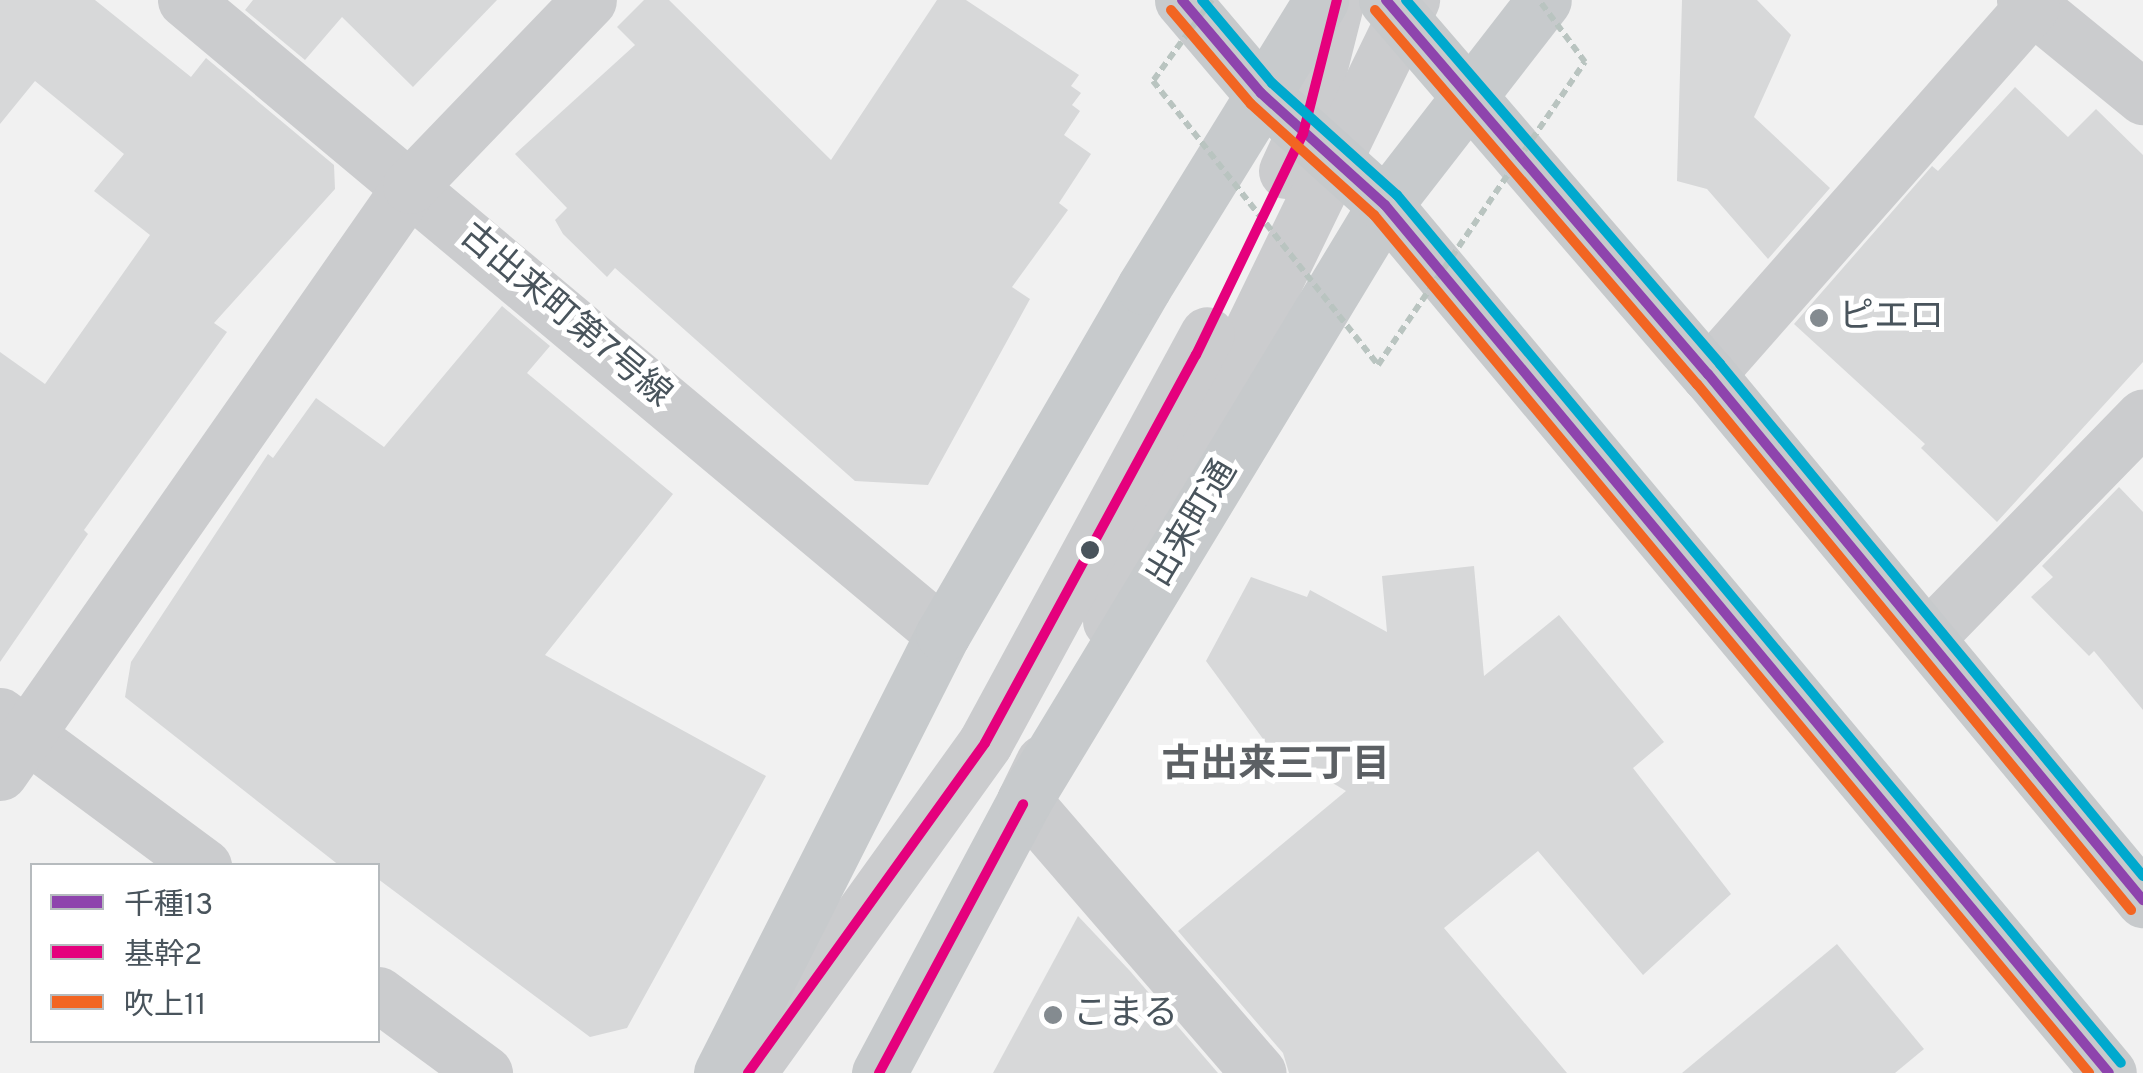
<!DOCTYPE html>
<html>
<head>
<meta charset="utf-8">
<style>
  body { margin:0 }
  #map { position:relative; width:2143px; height:1073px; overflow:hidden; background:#f1f1f1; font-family:Overpass,"Noto Sans JP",sans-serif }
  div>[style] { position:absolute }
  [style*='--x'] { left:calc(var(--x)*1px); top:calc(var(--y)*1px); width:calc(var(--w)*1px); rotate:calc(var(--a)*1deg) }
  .building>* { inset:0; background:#d7d8d9 }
  .minor>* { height:55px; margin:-27.5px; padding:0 27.5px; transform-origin:27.5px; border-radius:27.5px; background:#cbccce }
  .major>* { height:55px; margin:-27.5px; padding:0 27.5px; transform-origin:27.5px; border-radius:27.5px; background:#c7cacc }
  .path-bridge>* { height:6px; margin-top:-3px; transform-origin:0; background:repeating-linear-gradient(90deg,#b9c4c0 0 8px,transparent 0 13px) }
  .bus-1>* { height:10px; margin:-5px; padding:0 5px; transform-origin:5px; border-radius:5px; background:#8e44ad }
  .bus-2>* { height:10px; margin:-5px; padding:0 5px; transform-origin:5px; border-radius:5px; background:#e5007d }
  .bus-3>* { height:10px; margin:-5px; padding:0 5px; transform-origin:5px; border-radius:5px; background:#f26522 }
  .bus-4>* { height:10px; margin:-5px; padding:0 5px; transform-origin:5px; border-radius:5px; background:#00a9ce }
  .dots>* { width:28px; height:28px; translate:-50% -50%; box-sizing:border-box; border:5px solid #fff; border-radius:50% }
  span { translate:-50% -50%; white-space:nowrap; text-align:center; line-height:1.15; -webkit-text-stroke:10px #fff; paint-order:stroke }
  .street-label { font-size:35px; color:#49545c }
  .poi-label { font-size:35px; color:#49545c }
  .left { translate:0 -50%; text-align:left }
  .neighbourhood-label { font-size:38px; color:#5c6064; font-weight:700 }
  .legend { position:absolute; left:30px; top:863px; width:350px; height:180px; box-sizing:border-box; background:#fff; border:2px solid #b6bbbe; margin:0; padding:12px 18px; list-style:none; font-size:30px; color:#49545c }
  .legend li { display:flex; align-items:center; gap:20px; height:50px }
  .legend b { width:50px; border:2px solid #b6bbbe }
</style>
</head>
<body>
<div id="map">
  <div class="building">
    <div style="clip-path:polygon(0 0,95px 0,191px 77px,206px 58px,334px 165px,335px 189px,214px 323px,227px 332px,84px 530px,88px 534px,0 662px,0 352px,45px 384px,150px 235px,94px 191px,124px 154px,35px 81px,0 124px)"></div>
    <div style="clip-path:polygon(253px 0,497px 0,413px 87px,342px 17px,305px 60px,245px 10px)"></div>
    <div style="clip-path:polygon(644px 0,669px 0,831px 160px,937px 0,966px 0,1079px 75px,1071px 86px,1081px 93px,1072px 105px,1080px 111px,1064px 135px,1091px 154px,1059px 203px,1068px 210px,1012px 287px,1030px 299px,928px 485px,855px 481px,615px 268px,607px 277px,563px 234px,555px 220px,567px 208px,515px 154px,635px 45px,617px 27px)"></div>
    <div style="clip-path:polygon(1682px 0,1757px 0,1791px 35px,1754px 117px,1830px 188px,1768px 259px,1707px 189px,1677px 181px)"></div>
    <div style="clip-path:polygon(2015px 87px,2068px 137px,2096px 109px,2143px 155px,2143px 362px,1997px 522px,1921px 448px,1925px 444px,1794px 324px,1932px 166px,1938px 171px)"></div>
    <div style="clip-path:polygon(502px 306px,550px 346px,527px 373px,673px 494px,545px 655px,766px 776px,627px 1028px,590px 1037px,378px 879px,378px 866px,340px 866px,125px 697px,131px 662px,268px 454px,273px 458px,316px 398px,384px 447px)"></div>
    <div style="clip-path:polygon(2119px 487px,2143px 512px,2143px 710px,2094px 651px,2089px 656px,2031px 597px,2053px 577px,2042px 566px)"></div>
    <div style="clip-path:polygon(1474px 566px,1484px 676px,1559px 615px,1664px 742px,1633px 768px,1731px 894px,1643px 975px,1538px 851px,1444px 928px,1567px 1073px,1289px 1073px,1283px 1053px,1178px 931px,1346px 791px,1266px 743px,1206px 661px,1251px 577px,1307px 597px,1310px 590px,1387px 632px,1382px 576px)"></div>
    <div style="clip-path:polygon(1078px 916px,1130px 971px,1218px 1073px,993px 1073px)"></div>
    <div style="clip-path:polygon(1837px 944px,1924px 1049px,1895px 1073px,1682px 1073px)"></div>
  </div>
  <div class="minor">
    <div style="--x:185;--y:0;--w:988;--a:39.91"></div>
    <div style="--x:2024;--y:0;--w:154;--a:39.2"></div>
    <div style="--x:1286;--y:171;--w:41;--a:-65.3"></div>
    <div style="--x:1303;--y:134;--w:138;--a:-75.8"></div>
    <div style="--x:1708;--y:374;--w:489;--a:-48.6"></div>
    <div style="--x:1110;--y:621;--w:691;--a:-64.07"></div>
    <div style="--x:1928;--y:637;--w:308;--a:-45.7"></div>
    <div style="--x:0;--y:715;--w:254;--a:36.5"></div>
    <div style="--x:1043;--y:762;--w:43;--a:116"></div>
    <div style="--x:1024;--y:801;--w:359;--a:49.2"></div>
    <div style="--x:0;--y:773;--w:716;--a:-55.07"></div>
    <div style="--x:410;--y:186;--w:258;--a:-46.1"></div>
    <div style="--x:378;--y:994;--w:133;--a:36.4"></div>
    <div style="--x:748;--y:1073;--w:406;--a:-54.3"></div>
    <div style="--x:985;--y:743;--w:465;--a:-61.5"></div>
  </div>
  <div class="major">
    <div style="--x:1182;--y:0;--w:122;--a:49.7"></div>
    <div style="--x:1261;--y:93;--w:167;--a:42.1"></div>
    <div style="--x:1385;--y:205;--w:1130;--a:50.17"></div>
    <div style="--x:1386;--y:0;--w:494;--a:49.3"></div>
    <div style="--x:1708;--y:374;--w:683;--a:50.41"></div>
    <div style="--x:721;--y:1073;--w:492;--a:-63.2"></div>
    <div style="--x:943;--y:634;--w:401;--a:-59.9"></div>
    <div style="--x:1144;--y:287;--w:337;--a:-58.3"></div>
    <div style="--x:879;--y:1073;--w:308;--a:-61.9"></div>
    <div style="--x:1024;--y:801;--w:697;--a:-58.8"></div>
    <div style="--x:1385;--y:205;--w:259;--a:-52.2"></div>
  </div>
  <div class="path-bridge">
    <div style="--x:1212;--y:0;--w:100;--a:126.1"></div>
    <div style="--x:1153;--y:81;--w:362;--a:51.6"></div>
    <div style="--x:1378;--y:365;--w:367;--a:-55.7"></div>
    <div style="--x:1585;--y:62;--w:77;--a:-126.6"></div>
  </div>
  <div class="bus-1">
    <div style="--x:1182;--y:0;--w:122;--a:49.7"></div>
    <div style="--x:1261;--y:93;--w:167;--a:42.1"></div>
    <div style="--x:1385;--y:205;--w:1130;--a:50.17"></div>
    <div style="--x:1386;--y:0;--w:494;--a:49.3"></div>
    <div style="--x:1708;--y:374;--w:683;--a:50.41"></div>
  </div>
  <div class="bus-2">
    <div style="--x:748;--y:1073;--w:406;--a:-54.3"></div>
    <div style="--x:985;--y:743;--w:442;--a:-61.5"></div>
    <div style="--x:1196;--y:355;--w:246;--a:-64.2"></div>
    <div style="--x:1303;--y:134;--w:138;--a:-75.8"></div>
    <div style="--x:879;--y:1073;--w:305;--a:-61.8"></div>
  </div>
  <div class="bus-3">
    <div style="--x:1171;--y:10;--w:123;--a:49.6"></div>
    <div style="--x:1251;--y:104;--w:166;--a:42.1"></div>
    <div style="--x:1374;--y:215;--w:1117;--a:50.19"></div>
    <div style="--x:1375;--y:10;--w:494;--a:49.3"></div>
    <div style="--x:1697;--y:384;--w:682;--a:50.47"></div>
  </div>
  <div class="bus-4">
    <div style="--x:1202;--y:0;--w:109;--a:49.9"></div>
    <div style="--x:1272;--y:83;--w:168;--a:41.9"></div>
    <div style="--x:1397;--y:195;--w:1130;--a:50.17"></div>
    <div style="--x:1406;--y:0;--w:481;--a:49.2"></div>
    <div style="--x:1720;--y:364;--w:664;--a:50.44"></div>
  </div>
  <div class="dots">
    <div style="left:1819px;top:318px;background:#848b90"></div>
    <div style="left:1090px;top:550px;background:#49545c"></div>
    <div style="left:1053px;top:1015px;background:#848b90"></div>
  </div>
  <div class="street-label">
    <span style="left:565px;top:316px;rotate:40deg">古出来町第7号線</span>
    <span style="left:1193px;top:524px;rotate:-59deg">出来町通</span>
  </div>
  <div class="poi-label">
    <span class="left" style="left:1839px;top:318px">ピエロ</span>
    <span class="left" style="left:1073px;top:1015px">こまる</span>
  </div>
  <div class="neighbourhood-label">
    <span style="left:1276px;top:767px">古出来三丁目</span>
  </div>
  <ul class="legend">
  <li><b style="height:12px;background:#8e44ad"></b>千種13</li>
  <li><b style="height:12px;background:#e5007d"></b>基幹2</li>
  <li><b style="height:12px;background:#f26522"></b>吹上11</li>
  </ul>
</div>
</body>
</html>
